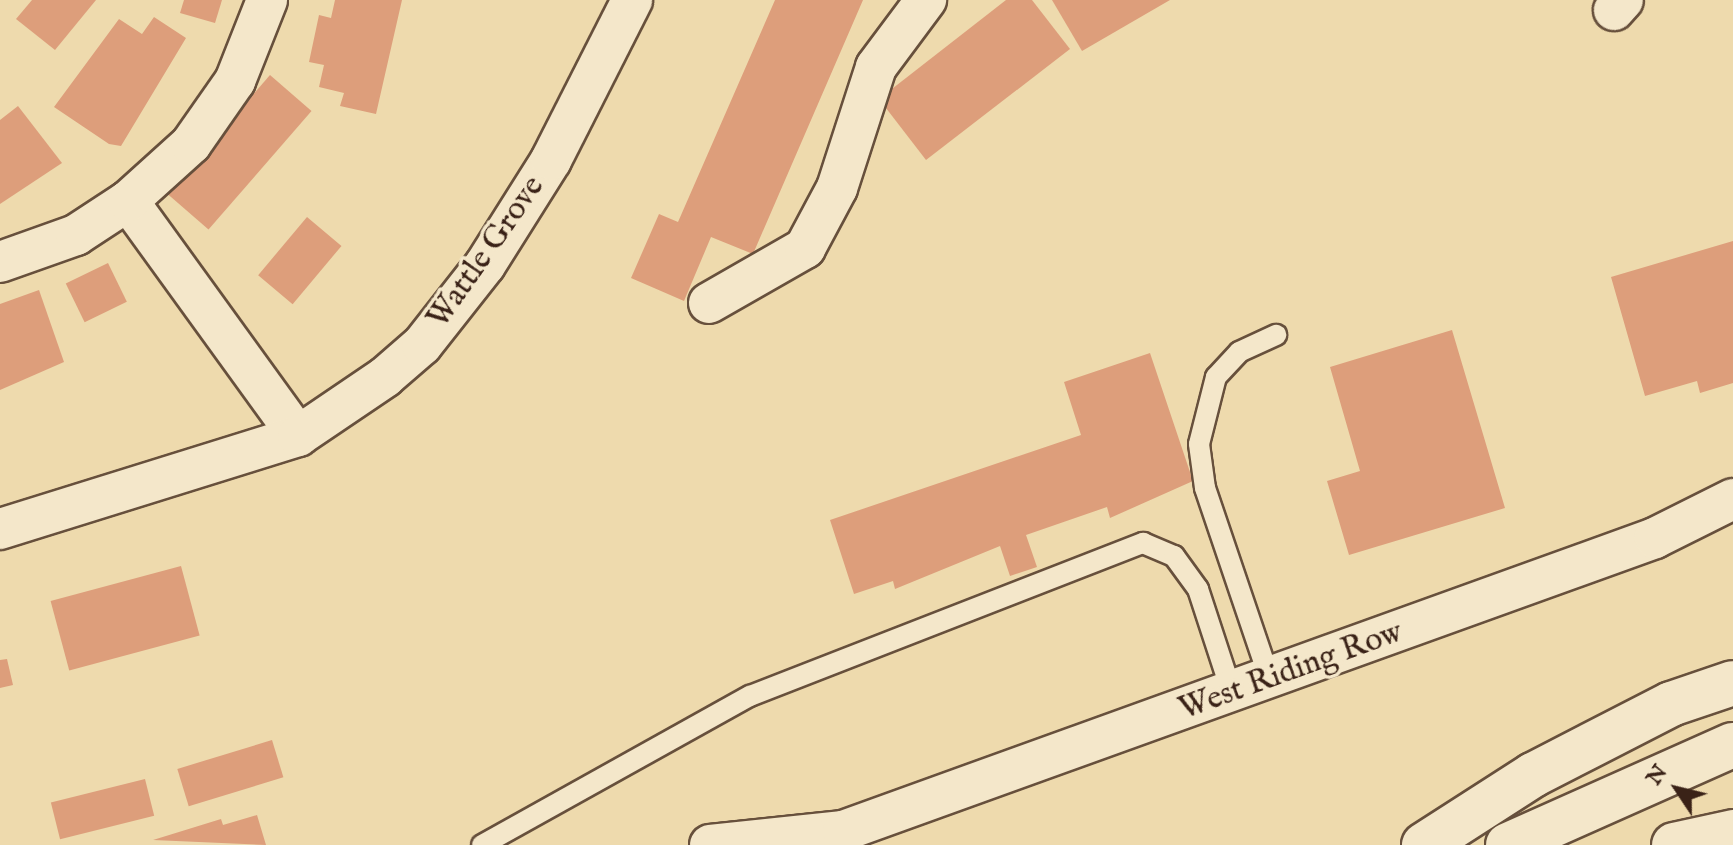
<!DOCTYPE html>
<html>
<head>
<meta charset="utf-8">
<style>
  body { margin:0 }
  #map { position:relative; width:1733px; height:845px; overflow:hidden; background:#eedaad; font-family:"IM FELL English",serif }
  div>[style] { position:absolute }
  [style*='--x'] { left:calc(var(--x)*1px); top:calc(var(--y)*1px); width:calc(var(--w)*1px); rotate:calc(var(--a)*1deg) }
  .building>* { inset:0; background:#dd9e7b; transform-origin:0 0 }
  .roads { filter:drop-shadow(2px 0 #67503c) drop-shadow(-2px 0 #67503c) drop-shadow(0 2px #67503c) drop-shadow(0 -2px #67503c) }
  .lane>* { height:20px; margin:-10px; padding:0 10px; transform-origin:10px; border-radius:10px; background:#f4e7ca }
  .street>* { height:40px; margin:-20px; padding:0 20px; transform-origin:20px; border-radius:20px; background:#f4e7ca }
  .secondary>* { height:44px; margin:-22px; padding:0 22px; transform-origin:22px; border-radius:22px; background:#f4e7ca }
  span { translate:-50% -50%; white-space:nowrap; text-align:center; line-height:1.15; -webkit-text-stroke:7px #f4e7ca; paint-order:stroke }
  .street-label { font-size:32px; color:#3a2217 }
  .north { position:absolute; left:1637px; top:749px; width:80px; height:80px; -webkit-text-stroke:6px #f4e7ca; paint-order:stroke; rotate:305deg; font-size:22px; font-weight:700; line-height:32px; text-align:center; color:#3a2217 }
  .north::after { content:''; display:block; margin:auto; width:28px; height:36px; background:#3a2217; clip-path:polygon(50% 0,100% 100%,50% 72%,0 100%) }
</style>
</head>
<body>
<div id="map">
  <div class="building">
    <div style="clip-path:polygon(32px 0,96px 0,55px 50px,16px 19px)"></div>
    <div style="clip-path:polygon(184px 0,222px 0,215px 23px,180px 13px)"></div>
    <div style="clip-path:polygon(335px 0,402px 0,376px 114px,340px 106px,344px 93px,319px 87px,324px 65px,309px 62px,319px 15px,331px 18px)"></div>
    <div style="clip-path:polygon(775px 0,863px 0,753px 254px,711px 237px,684px 301px,631px 278px,659px 214px,678px 222px)"></div>
    <div style="clip-path:polygon(1006px 0,1032px 0,1070px 49px,926px 160px,879px 99px)"></div>
    <div style="clip-path:polygon(1052px 0,1170px 0,1082px 51px)"></div>
    <div style="clip-path:polygon(154px 17px,186px 38px,121px 146px,109px 144px,54px 107px,119px 19px,142px 34px)"></div>
    <div style="left:270px;top:75px;width:55px;height:157px;rotate:41deg"></div>
    <div style="clip-path:polygon(18px 106px,62px 163px,0 204px,0 120px)"></div>
    <div style="left:307px;top:217px;width:45px;height:76px;rotate:40deg"></div>
    <div style="clip-path:polygon(1733px 241px,1733px 383px,1700px 393px,1697px 381px,1645px 396px,1611px 277px)"></div>
    <div style="left:108px;top:263px;width:43px;height:47px;rotate:64deg"></div>
    <div style="clip-path:polygon(39px 290px,64px 362px,0 390px,0 304px)"></div>
    <div style="clip-path:polygon(1452px 330px,1505px 508px,1349px 555px,1327px 481px,1360px 471px,1330px 367px)"></div>
    <div style="clip-path:polygon(1150px 353px,1193px 481px,1110px 518px,1107px 507px,1026px 535px,1037px 567px,1010px 576px,1000px 546px,895px 589px,893px 581px,854px 594px,830px 520px,1081px 435px,1064px 382px)"></div>
    <div style="left:181px;top:566px;width:72px;height:135px;rotate:75deg"></div>
    <div style="clip-path:polygon(7px 659px,13px 685px,0 688px,0 660px)"></div>
    <div style="left:272px;top:740px;width:39px;height:99px;rotate:73deg"></div>
    <div style="left:145px;top:779px;width:38px;height:97px;rotate:76deg"></div>
    <div style="clip-path:polygon(257px 815px,266px 845px,153px 840px,221px 819px,223px 825px)"></div>
  </div>
  <div class="roads">
    <div class="lane">
      <div style="--x:1270;--y:680;--w:203;--a:-108.7"></div>
      <div style="--x:1205;--y:488;--w:44;--a:-97.8"></div>
      <div style="--x:1199;--y:444;--w:69;--a:-75.8"></div>
      <div style="--x:1216;--y:377;--w:34;--a:-47"></div>
      <div style="--x:1239;--y:352;--w:41;--a:-24.7"></div>
      <div style="--x:482;--y:845;--w:307;--a:-29.1"></div>
      <div style="--x:750;--y:696;--w:422;--a:-21.3"></div>
      <div style="--x:1143;--y:543;--w:34;--a:23"></div>
      <div style="--x:1174;--y:556;--w:41;--a:54"></div>
      <div style="--x:1198;--y:589;--w:109;--a:71.9"></div>
    </div>
    <div class="street">
      <div style="--x:1614;--y:10;--w:13;--a:-48"></div>
      <div style="--x:128;--y:201;--w:290;--a:54.1"></div>
      <div style="--x:0;--y:262;--w:81;--a:-19.6"></div>
      <div style="--x:76;--y:235;--w:62;--a:-33.2"></div>
      <div style="--x:128;--y:201;--w:85;--a:-42.1"></div>
      <div style="--x:191;--y:144;--w:77;--a:-55.1"></div>
      <div style="--x:235;--y:81;--w:87;--a:-68.4"></div>
      <div style="--x:709;--y:303;--w:111;--a:-29.8"></div>
      <div style="--x:805;--y:248;--w:68;--a:-61.9"></div>
      <div style="--x:837;--y:188;--w:127;--a:-72.1"></div>
      <div style="--x:876;--y:67;--w:84;--a:-53.3"></div>
      <div style="--x:0;--y:529;--w:312;--a:-17.3"></div>
      <div style="--x:298;--y:436;--w:105;--a:-34.1"></div>
      <div style="--x:385;--y:377;--w:49;--a:-40.9"></div>
      <div style="--x:422;--y:345;--w:102;--a:-51.8"></div>
      <div style="--x:485;--y:265;--w:124;--a:-57.8"></div>
      <div style="--x:551;--y:160;--w:179;--a:-63.1"></div>
      <div style="--x:710;--y:845;--w:134;--a:-6"></div>
      <div style="--x:823;--y:845;--w:24;--a:-35"></div>
      <div style="--x:843;--y:831;--w:863;--a:-19.84"></div>
      <div style="--x:1655;--y:538;--w:87;--a:-26.6"></div>
    </div>
    <div class="secondary">
      <div style="--x:1424;--y:845;--w:130;--a:-32.7"></div>
      <div style="--x:1533;--y:775;--w:155;--a:-27.2"></div>
      <div style="--x:1671;--y:704;--w:65;--a:-18.7"></div>
      <div style="--x:1508;--y:845;--w:246;--a:-24"></div>
      <div style="--x:1674;--y:845;--w:60;--a:-12.4"></div>
    </div>
  </div>
  <div class="street-label">
    <span style="left:487px;top:253px;rotate:-55deg">Wattle Grove</span>
    <span style="left:1291px;top:672px;rotate:-20deg">West Riding Row</span>
  </div>
  <div class="north">N</div>
</div>
</body>
</html>
